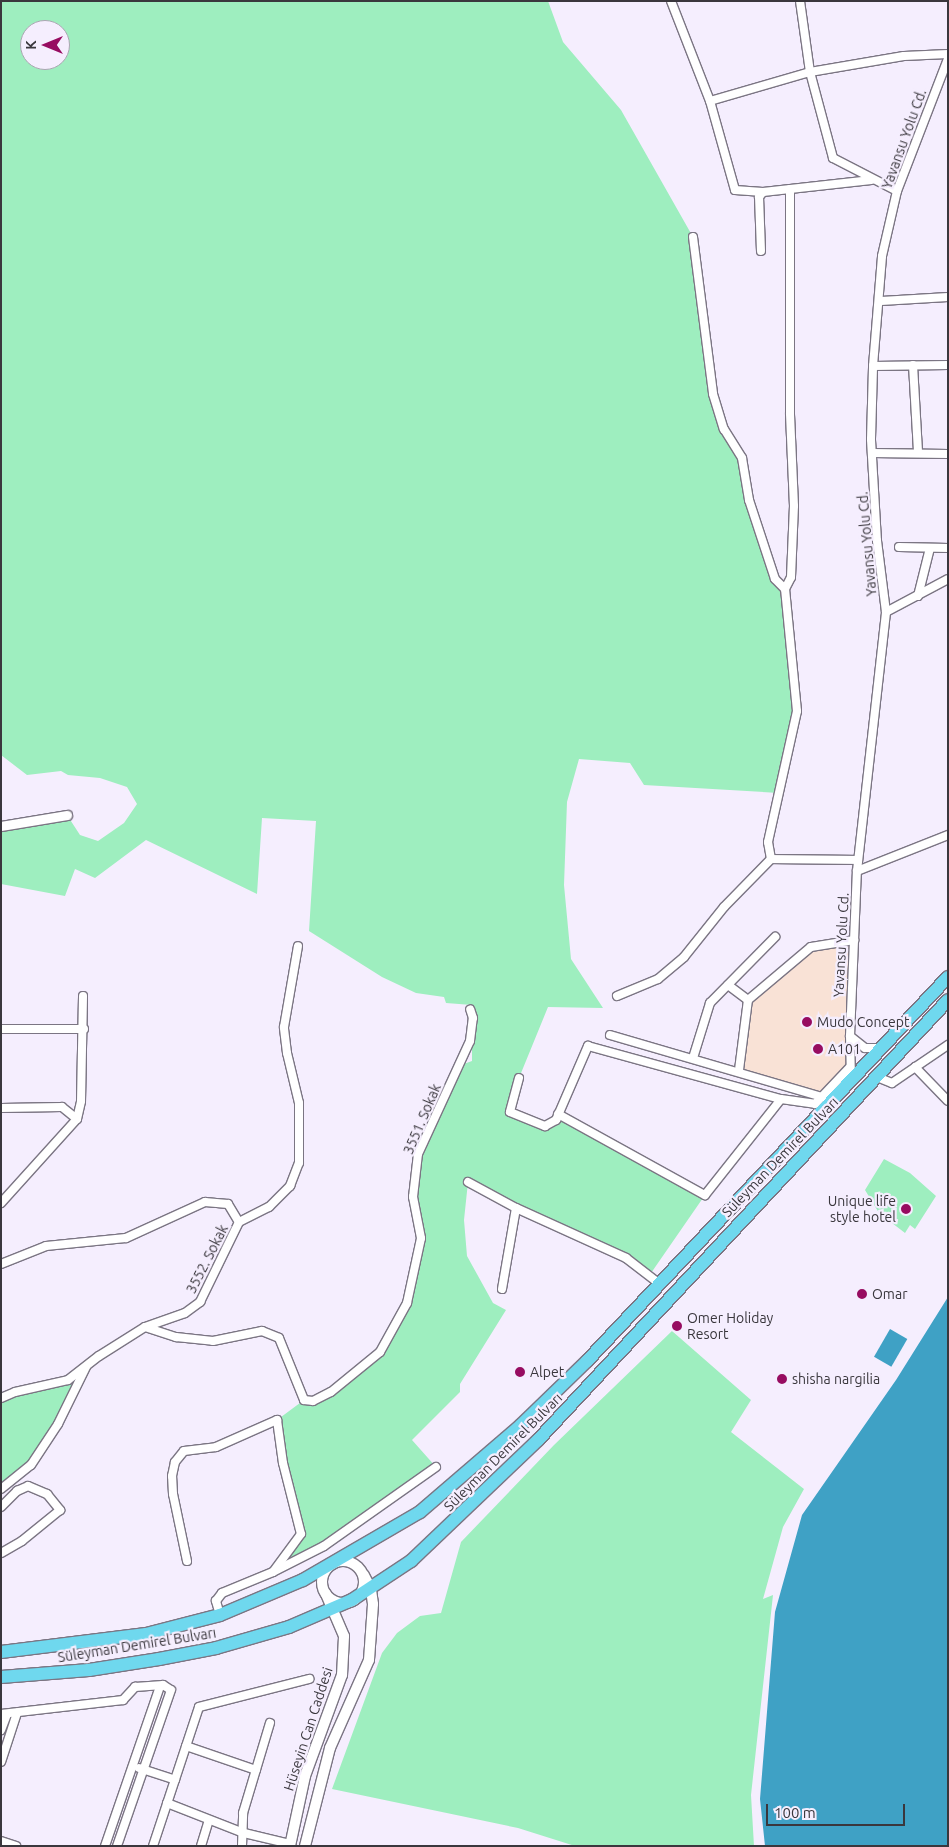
<!DOCTYPE html>
<html>
<head>
<meta charset="utf-8">
<style>
  body { margin:0 }
  #map { position:relative; width:949px; height:1847px; overflow:hidden; background:#f5eefe; font-family:Ubuntu,sans-serif }
  div>[style] { position:absolute }
  [style*='--x'] { left:calc(var(--x)*1px); top:calc(var(--y)*1px); width:calc(var(--w)*1px); rotate:calc(var(--a)*1deg) }
  .commercial>* { inset:0; background:#f9e2d6 }
  .green>* { inset:0; background:#9eeebf }
  .water>* { inset:0; background:#3fa1c5; transform-origin:0 0 }
  .roads { filter:drop-shadow(1px 0 #7b7583) drop-shadow(-1px 0 #7b7583) drop-shadow(0 1px #7b7583) drop-shadow(0 -1px #7b7583) }
  .minor>* { height:8px; margin:-4px; padding:0 4px; transform-origin:4px; border-radius:4px; background:#fff }
  .tertiary>* { height:9px; margin:-4.5px; padding:0 4.5px; transform-origin:4.5px; border-radius:4.5px; background:#fff }
  .secondary>* { height:10px; margin:-5px; padding:0 5px; transform-origin:5px; border-radius:5px; background:#fff }
  .secondary>.ring { margin:-5px; padding:0; box-sizing:content-box; background:none; border:10px solid #fff; border-radius:50% }
  .trunk>* { height:12px; margin:-6px; padding:0 6px; transform-origin:6px; border-radius:6px; background:#6fd8ee }
  .dots>* { width:14px; height:14px; translate:-50% -50%; box-sizing:border-box; border:2px solid #f5eefe; border-radius:50% }
  span { translate:-50% -50%; white-space:nowrap; text-align:center; line-height:1.15; -webkit-text-stroke:4.5px #f5eefe; paint-order:stroke }
  .street-label { font-size:14px; color:#3a373d }
  .poi-label { font-size:14px; color:#3a373d }
  .left { translate:0 -50%; text-align:left }
  .right { translate:-100% -50%; text-align:right }
  .frame { position:absolute; inset:0; border:2px solid #3a373d; pointer-events:none }
  .north { position:absolute; left:20px; top:20px; width:50px; height:50px; box-sizing:border-box; background:#f5eefe; border:1px solid #aaa5b1; border-radius:50%; rotate:270deg; font-size:14px; font-weight:700; line-height:20px; text-align:center; color:#3a373d }
  .north::after { content:''; display:block; margin:auto; width:18px; height:22px; background:#970c61; clip-path:polygon(50% 0,100% 100%,50% 72%,0 100%) }
  .scale { position:absolute; left:766px; top:1804px; width:139px; height:22px; box-sizing:border-box; border:2px solid #3a373d; border-top:0; padding-left:6px; font-size:15px; line-height:18px; white-space:nowrap; color:#3a373d; -webkit-text-stroke:4px #f5eefe; paint-order:stroke }
</style>
</head>
<body>
<div id="map">
  <div class="commercial">
    <div style="clip-path:polygon(854px 940px,851px 1064px,822px 1097px,739px 1070px,748px 1000px,811px 947px)"></div>
  </div>
  <div class="green">
    <div style="clip-path:polygon(evenodd,1px 1px,548px 1px,563px 42px,621px 110px,693px 237px,713px 394px,742px 458px,749px 500px,775px 579px,785px 589px,797px 711px,779px 793px,644px 785px,630px 763px,579px 759px,567px 802px,564px 885px,571px 959px,603px 1008px,548px 1007px,519px 1078px,510px 1112px,545px 1126px,558px 1114px,705px 1195px,649px 1276px,625px 1258px,468px 1182px,464px 1220px,467px 1256px,493px 1303px,506px 1310px,460px 1384px,460px 1392px,412px 1440px,436px 1467px,324px 1546px,273px 1572px,301px 1534px,277px 1420px,304px 1400px,314px 1401px,380px 1352px,401px 1320px,421px 1238px,413px 1197px,418px 1154px,461px 1065px,472px 1061px,472px 1005px,446px 1003px,444px 997px,416px 993px,382px 977px,309px 931px,316px 821px,262px 818px,257px 894px,146px 840px,95px 878px,75px 869px,65px 896px,1px 884px,1px 826px,67px 815px,80px 835px,98px 841px,124px 823px,137px 804px,127px 787px,100px 778px,68px 775px,61px 771px,27px 775px,1px 755px,1px 1px,30px 30px,60px 30px,60px 60px,30px 60px,30px 30px)"></div>
    <div style="clip-path:polygon(884px 1159px,910px 1173px,936px 1196px,915px 1229px,910px 1225px,905px 1233px,879px 1213px,865px 1190px)"></div>
    <div style="clip-path:polygon(672px 1331px,751px 1400px,731px 1432px,804px 1489px,783px 1527px,763px 1599px,773px 1595px,751px 1795px,754px 1846px,575px 1846px,518px 1828px,332px 1789px,382px 1653px,397px 1633px,420px 1616px,441px 1613px,461px 1542px,554px 1445px)"></div>
    <div style="clip-path:polygon(86px 1366px,31px 1465px,1px 1489px,1px 1398px,68px 1380px)"></div>
  </div>
  <div class="water">
    <div style="clip-path:polygon(948px 1297px,948px 1846px,765px 1846px,760px 1799px,775px 1612px,802px 1515px,896px 1380px)"></div>
    <div style="left:890px;top:1329px;width:20px;height:32px;rotate:30deg"></div>
  </div>
  <div class="roads">
    <div class="minor">
      <div style="--x:671;--y:1;--w:107;--a:68.7"></div>
      <div style="--x:710;--y:101;--w:92;--a:74.3"></div>
      <div style="--x:735;--y:190;--w:28;--a:4"></div>
      <div style="--x:763;--y:192;--w:109;--a:-6.3"></div>
      <div style="--x:800;--y:1;--w:72;--a:82"></div>
      <div style="--x:810;--y:72;--w:89;--a:75"></div>
      <div style="--x:833;--y:158;--w:72;--a:27.3"></div>
      <div style="--x:710;--y:101;--w:104;--a:-16.2"></div>
      <div style="--x:810;--y:72;--w:95;--a:-9.7"></div>
      <div style="--x:904;--y:56;--w:44;--a:-2.6"></div>
      <div style="--x:693;--y:237;--w:158;--a:82.7"></div>
      <div style="--x:713;--y:394;--w:37;--a:73"></div>
      <div style="--x:724;--y:429;--w:34;--a:58"></div>
      <div style="--x:742;--y:458;--w:43;--a:80.5"></div>
      <div style="--x:749;--y:500;--w:83;--a:71.8"></div>
      <div style="--x:775;--y:579;--w:14;--a:45"></div>
      <div style="--x:761;--y:251;--w:54;--a:-92.1"></div>
      <div style="--x:759;--y:197;--w:6;--a:-51"></div>
      <div style="--x:881;--y:301;--w:67;--a:-3.4"></div>
      <div style="--x:913;--y:365;--w:88;--a:86.7"></div>
      <div style="--x:873;--y:366;--w:75;--a:-0.8"></div>
      <div style="--x:872;--y:453;--w:76;--a:0.8"></div>
      <div style="--x:899;--y:547;--w:49;--a:1.2"></div>
      <div style="--x:918;--y:596;--w:49;--a:-76"></div>
      <div style="--x:886;--y:612;--w:70;--a:-28"></div>
      <div style="--x:771;--y:859;--w:17;--a:-100"></div>
      <div style="--x:768;--y:842;--w:134;--a:-77.5"></div>
      <div style="--x:797;--y:711;--w:123;--a:-95.6"></div>
      <div style="--x:785;--y:589;--w:13;--a:-63"></div>
      <div style="--x:791;--y:577;--w:71;--a:-87.6"></div>
      <div style="--x:794;--y:506;--w:93;--a:-92.5"></div>
      <div style="--x:790;--y:413;--w:224;--a:-90"></div>
      <div style="--x:857;--y:871;--w:98;--a:-21.6"></div>
      <div style="--x:728;--y:985;--w:25;--a:37"></div>
      <div style="--x:617;--y:996;--w:44;--a:-22.5"></div>
      <div style="--x:658;--y:979;--w:34;--a:-40"></div>
      <div style="--x:684;--y:957;--w:64;--a:-51.3"></div>
      <div style="--x:724;--y:907;--w:67;--a:-45.6"></div>
      <div style="--x:771;--y:859;--w:87;--a:0.7"></div>
      <div style="--x:1;--y:1029;--w:83;--a:0"></div>
      <div style="--x:610;--y:1035;--w:221;--a:16.3"></div>
      <div style="--x:850;--y:1036;--w:19;--a:39"></div>
      <div style="--x:865;--y:1048;--w:16;--a:0"></div>
      <div style="--x:693;--y:1058;--w:58;--a:-72.8"></div>
      <div style="--x:710;--y:1003;--w:93;--a:-45.4"></div>
      <div style="--x:915;--y:1067;--w:47;--a:45.9"></div>
      <div style="--x:739;--y:1070;--w:71;--a:-82.7"></div>
      <div style="--x:748;--y:1000;--w:82;--a:-40.1"></div>
      <div style="--x:811;--y:947;--w:44;--a:-9.2"></div>
      <div style="--x:877;--y:1077;--w:16;--a:22"></div>
      <div style="--x:892;--y:1083;--w:68;--a:-34.2"></div>
      <div style="--x:519;--y:1078;--w:35;--a:105"></div>
      <div style="--x:510;--y:1112;--w:38;--a:22"></div>
      <div style="--x:545;--y:1126;--w:13;--a:-29"></div>
      <div style="--x:556;--y:1120;--w:81;--a:-66.6"></div>
      <div style="--x:588;--y:1046;--w:200;--a:15.4"></div>
      <div style="--x:781;--y:1099;--w:34;--a:8"></div>
      <div style="--x:815;--y:1104;--w:51;--a:-46.6"></div>
      <div style="--x:851;--y:1080;--w:44;--a:-91.3"></div>
      <div style="--x:850;--y:1036;--w:165;--a:-87.6"></div>
      <div style="--x:857;--y:871;--w:261;--a:-83.6"></div>
      <div style="--x:886;--y:612;--w:72;--a:-97.2"></div>
      <div style="--x:877;--y:541;--w:102;--a:-93.4"></div>
      <div style="--x:871;--y:439;--w:73;--a:-88.4"></div>
      <div style="--x:873;--y:366;--w:110;--a:-85.3"></div>
      <div style="--x:882;--y:256;--w:67;--a:-77"></div>
      <div style="--x:897;--y:191;--w:142;--a:-68.9"></div>
      <div style="--x:1;--y:1108;--w:61;--a:-0.9"></div>
      <div style="--x:62;--y:1107;--w:19;--a:39"></div>
      <div style="--x:558;--y:1114;--w:168;--a:28.9"></div>
      <div style="--x:705;--y:1195;--w:122;--a:-51.6"></div>
      <div style="--x:468;--y:1182;--w:55;--a:28.4"></div>
      <div style="--x:516;--y:1208;--w:121;--a:24.4"></div>
      <div style="--x:626;--y:1258;--w:44;--a:37.6"></div>
      <div style="--x:1;--y:1203;--w:113;--a:-47.9"></div>
      <div style="--x:77;--y:1119;--w:18;--a:-77"></div>
      <div style="--x:81;--y:1101;--w:105;--a:-88.9"></div>
      <div style="--x:1;--y:1264;--w:48;--a:-21.8"></div>
      <div style="--x:46;--y:1246;--w:80;--a:-5.7"></div>
      <div style="--x:126;--y:1238;--w:87;--a:-24.5"></div>
      <div style="--x:205;--y:1202;--w:23;--a:5"></div>
      <div style="--x:228;--y:1204;--w:21;--a:59"></div>
      <div style="--x:502;--y:1289;--w:82;--a:-80.2"></div>
      <div style="--x:145;--y:1327;--w:33;--a:18"></div>
      <div style="--x:176;--y:1337;--w:37;--a:6"></div>
      <div style="--x:213;--y:1341;--w:50;--a:-11.5"></div>
      <div style="--x:262;--y:1331;--w:18;--a:22"></div>
      <div style="--x:279;--y:1338;--w:67;--a:68"></div>
      <div style="--x:304;--y:1400;--w:9;--a:6"></div>
      <div style="--x:313;--y:1401;--w:20;--a:-27"></div>
      <div style="--x:331;--y:1392;--w:63;--a:-39.2"></div>
      <div style="--x:380;--y:1352;--w:56;--a:-61.1"></div>
      <div style="--x:407;--y:1303;--w:66;--a:-77.8"></div>
      <div style="--x:421;--y:1238;--w:42;--a:-101"></div>
      <div style="--x:413;--y:1197;--w:43;--a:-83.4"></div>
      <div style="--x:418;--y:1154;--w:124;--a:-65.3"></div>
      <div style="--x:470;--y:1041;--w:23;--a:-83"></div>
      <div style="--x:473;--y:1018;--w:9;--a:-108"></div>
      <div style="--x:1;--y:1398;--w:15;--a:-23"></div>
      <div style="--x:15;--y:1392;--w:54;--a:-12.8"></div>
      <div style="--x:68;--y:1380;--w:39;--a:-38"></div>
      <div style="--x:99;--y:1356;--w:54;--a:-32.2"></div>
      <div style="--x:145;--y:1327;--w:42;--a:-19.3"></div>
      <div style="--x:185;--y:1313;--w:19;--a:-36"></div>
      <div style="--x:200;--y:1302;--w:89;--a:-64"></div>
      <div style="--x:239;--y:1222;--w:34;--a:-27"></div>
      <div style="--x:269;--y:1207;--w:30;--a:-45"></div>
      <div style="--x:290;--y:1186;--w:25;--a:-69"></div>
      <div style="--x:299;--y:1163;--w:60;--a:-90"></div>
      <div style="--x:299;--y:1103;--w:51;--a:-103.5"></div>
      <div style="--x:287;--y:1053;--w:26;--a:-97"></div>
      <div style="--x:284;--y:1027;--w:82;--a:-80.2"></div>
      <div style="--x:1;--y:1489;--w:38;--a:-39"></div>
      <div style="--x:31;--y:1465;--w:49;--a:-56.6"></div>
      <div style="--x:58;--y:1424;--w:64;--a:-63.8"></div>
      <div style="--x:1;--y:1507;--w:23;--a:-45"></div>
      <div style="--x:17;--y:1491;--w:12;--a:-24"></div>
      <div style="--x:28;--y:1486;--w:21;--a:23"></div>
      <div style="--x:47;--y:1494;--w:21;--a:51"></div>
      <div style="--x:60;--y:1510;--w:49;--a:140.8"></div>
      <div style="--x:22;--y:1541;--w:24;--a:150"></div>
      <div style="--x:187;--y:1561;--w:68;--a:-101.8"></div>
      <div style="--x:173;--y:1494;--w:18;--a:-93"></div>
      <div style="--x:172;--y:1476;--w:14;--a:-78"></div>
      <div style="--x:175;--y:1462;--w:14;--a:-51"></div>
      <div style="--x:184;--y:1451;--w:32;--a:-7"></div>
      <div style="--x:216;--y:1447;--w:67;--a:-23.9"></div>
      <div style="--x:277;--y:1420;--w:43;--a:82.1"></div>
      <div style="--x:283;--y:1463;--w:73;--a:75.8"></div>
      <div style="--x:301;--y:1534;--w:47;--a:126.4"></div>
      <div style="--x:220;--y:1615;--w:15;--a:-106"></div>
      <div style="--x:216;--y:1601;--w:10;--a:-53"></div>
      <div style="--x:222;--y:1593;--w:55;--a:-22.4"></div>
      <div style="--x:273;--y:1572;--w:57;--a:-27"></div>
      <div style="--x:324;--y:1546;--w:137;--a:-35.2"></div>
      <div style="--x:1;--y:1714;--w:123;--a:-6.5"></div>
      <div style="--x:123;--y:1700;--w:18;--a:-47"></div>
      <div style="--x:135;--y:1687;--w:28;--a:-4"></div>
      <div style="--x:163;--y:1685;--w:9;--a:32"></div>
      <div style="--x:171;--y:1690;--w:165;--a:109.1"></div>
      <div style="--x:1;--y:1730;--w:17;--a:-69"></div>
      <div style="--x:186;--y:1746;--w:74;--a:18.9"></div>
      <div style="--x:1;--y:1762;--w:52;--a:-71.9"></div>
      <div style="--x:139;--y:1768;--w:38;--a:18"></div>
      <div style="--x:167;--y:1803;--w:83;--a:21.3"></div>
      <div style="--x:244;--y:1833;--w:47;--a:13.4"></div>
      <div style="--x:1;--y:1841;--w:16;--a:18"></div>
      <div style="--x:105;--y:1846;--w:169;--a:-71"></div>
      <div style="--x:153;--y:1846;--w:146;--a:-71.7"></div>
      <div style="--x:199;--y:1707;--w:114;--a:-14.3"></div>
      <div style="--x:201;--y:1846;--w:27;--a:-73"></div>
      <div style="--x:242;--y:1846;--w:33;--a:-88"></div>
      <div style="--x:243;--y:1813;--w:94;--a:-73.3"></div>
    </div>
    <div class="tertiary">
      <div style="--x:1;--y:826;--w:67;--a:-9.5"></div>
    </div>
    <div class="secondary">
      <div class="ring" style="left:322px;top:1561px;width:32px;height:32px"></div>
      <div style="--x:290;--y:1846;--w:72;--a:-77.9"></div>
      <div style="--x:305;--y:1776;--w:108;--a:-69.9"></div>
      <div style="--x:342;--y:1675;--w:39;--a:-87"></div>
      <div style="--x:344;--y:1636;--w:46;--a:-113.2"></div>
      <div style="--x:305;--y:1846;--w:101;--a:-75.7"></div>
      <div style="--x:330;--y:1748;--w:96;--a:-66.1"></div>
      <div style="--x:369;--y:1660;--w:56;--a:-85.9"></div>
      <div style="--x:373;--y:1604;--w:15;--a:-98"></div>
      <div style="--x:371;--y:1589;--w:16;--a:-117"></div>
    </div>
    <div class="trunk">
      <div style="--x:1;--y:1652;--w:146;--a:-7.1"></div>
      <div style="--x:146;--y:1634;--w:76;--a:-14.4"></div>
      <div style="--x:220;--y:1615;--w:90;--a:-22.9"></div>
      <div style="--x:303;--y:1580;--w:135;--a:-30.2"></div>
      <div style="--x:420;--y:1512;--w:133;--a:-40.7"></div>
      <div style="--x:521;--y:1425;--w:92;--a:-44.1"></div>
      <div style="--x:587;--y:1361;--w:527;--a:-46.77"></div>
      <div style="--x:1;--y:1677;--w:88;--a:-4.5"></div>
      <div style="--x:89;--y:1670;--w:71;--a:-8.9"></div>
      <div style="--x:159;--y:1659;--w:58;--a:-10.9"></div>
      <div style="--x:216;--y:1648;--w:76;--a:-16"></div>
      <div style="--x:289;--y:1627;--w:69;--a:-23.2"></div>
      <div style="--x:352;--y:1600;--w:71;--a:-33.5"></div>
      <div style="--x:411;--y:1561;--w:175;--a:-43.6"></div>
      <div style="--x:538;--y:1440;--w:601;--a:-47.02"></div>
    </div>
  </div>
  <div class="dots">
    <div style="left:807px;top:1022px;background:#970c61"></div>
    <div style="left:818px;top:1049px;background:#970c61"></div>
    <div style="left:906px;top:1209px;background:#970c61"></div>
    <div style="left:862px;top:1294px;background:#970c61"></div>
    <div style="left:677px;top:1326px;background:#970c61"></div>
    <div style="left:520px;top:1372px;background:#970c61"></div>
    <div style="left:782px;top:1379px;background:#970c61"></div>
  </div>
  <div class="street-label">
    <span style="left:904px;top:139px;rotate:-70deg">Yavansu Yolu Cd.</span>
    <span style="left:867px;top:544px;rotate:-95deg">Yavansu Yolu Cd.</span>
    <span style="left:841px;top:945px;rotate:-87deg">Yavansu Yolu Cd.</span>
    <span style="left:422px;top:1119px;rotate:-67deg">3551. Sokak</span>
    <span style="left:780px;top:1157px;rotate:-46deg">Süleyman Demirel Bulvarı</span>
    <span style="left:207px;top:1259px;rotate:-63deg">3552. Sokak</span>
    <span style="left:503px;top:1452px;rotate:-45deg">Süleyman Demirel Bulvarı</span>
    <span style="left:137px;top:1645px;rotate:-9deg">Süleyman Demirel Bulvarı</span>
    <span style="left:308px;top:1729px;rotate:-72deg">Hüseyin Can Caddesi</span>
  </div>
  <div class="poi-label">
    <span class="left" style="left:817px;top:1022px">Mudo Concept</span>
    <span class="left" style="left:828px;top:1049px">A101</span>
    <span class="right" style="left:896px;top:1209px">Unique life<br>style hotel</span>
    <span class="left" style="left:872px;top:1294px">Omar</span>
    <span class="left" style="left:687px;top:1326px">Omer Holiday<br>Resort</span>
    <span class="left" style="left:530px;top:1372px">Alpet</span>
    <span class="left" style="left:792px;top:1379px">shisha nargilia</span>
  </div>
  <div class="frame"></div>
  <div class="north">K</div>
  <div class="scale">100 m</div>
</div>
</body>
</html>
